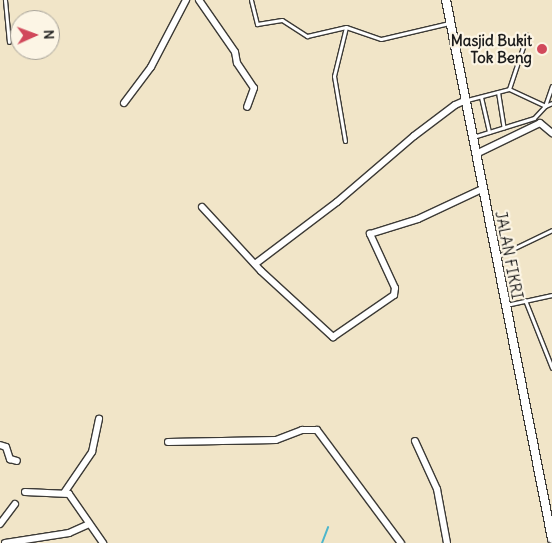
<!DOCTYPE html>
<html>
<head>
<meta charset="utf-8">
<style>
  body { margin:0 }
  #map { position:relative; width:552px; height:543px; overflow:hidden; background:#f1e5c8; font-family:Delius,sans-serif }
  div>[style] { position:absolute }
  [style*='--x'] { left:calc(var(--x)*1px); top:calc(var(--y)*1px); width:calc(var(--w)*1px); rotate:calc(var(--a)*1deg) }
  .stream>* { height:2px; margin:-1px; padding:0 1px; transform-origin:1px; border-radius:1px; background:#4db6cc }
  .roads { filter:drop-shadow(1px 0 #3c3a36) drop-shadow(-1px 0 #3c3a36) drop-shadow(0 1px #3c3a36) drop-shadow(0 -1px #3c3a36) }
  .service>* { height:3px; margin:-1.5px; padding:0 1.5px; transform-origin:1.5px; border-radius:1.5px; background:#fff }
  .minor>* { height:6px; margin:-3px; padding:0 3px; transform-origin:3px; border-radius:3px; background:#fff }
  .tertiary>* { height:8px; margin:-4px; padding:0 4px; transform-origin:4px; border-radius:4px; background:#fff }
  .dots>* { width:14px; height:14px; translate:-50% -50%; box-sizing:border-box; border:2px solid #fcf5e5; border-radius:50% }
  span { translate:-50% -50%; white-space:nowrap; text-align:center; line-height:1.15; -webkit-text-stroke:4.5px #fcf5e5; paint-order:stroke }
  .poi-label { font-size:15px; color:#1c1c1c; font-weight:700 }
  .right { translate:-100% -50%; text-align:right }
  .street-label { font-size:15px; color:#1c1c1c }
  .north { position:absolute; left:10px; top:10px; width:50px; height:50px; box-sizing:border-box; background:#fcf5e5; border:1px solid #a29e95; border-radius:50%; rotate:88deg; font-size:14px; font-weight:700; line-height:20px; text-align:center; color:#1c1c1c }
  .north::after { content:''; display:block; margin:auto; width:18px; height:22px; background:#d1495b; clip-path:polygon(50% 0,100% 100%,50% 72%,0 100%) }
</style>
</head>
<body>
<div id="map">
  <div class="stream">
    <div style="--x:322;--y:543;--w:17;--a:-69"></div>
  </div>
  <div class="roads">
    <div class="service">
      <div style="--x:5;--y:0;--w:42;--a:84.6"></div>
      <div style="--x:251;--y:0;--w:25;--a:76"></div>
      <div style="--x:257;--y:24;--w:25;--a:-9"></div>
      <div style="--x:282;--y:20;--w:30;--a:33"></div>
      <div style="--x:307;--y:36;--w:40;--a:-13"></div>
      <div style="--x:346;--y:27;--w:37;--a:19"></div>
      <div style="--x:381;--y:39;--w:70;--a:-13.2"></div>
      <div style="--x:509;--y:89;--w:57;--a:-71.6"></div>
      <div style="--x:498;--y:92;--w:36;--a:81"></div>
      <div style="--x:481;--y:97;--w:36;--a:77"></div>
      <div style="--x:467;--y:100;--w:43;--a:-14.7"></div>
      <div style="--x:509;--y:89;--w:40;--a:25"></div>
      <div style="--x:545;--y:106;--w:8;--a:-23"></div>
      <div style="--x:473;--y:137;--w:64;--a:-17.3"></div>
      <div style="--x:534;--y:118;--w:16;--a:-47"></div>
      <div style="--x:545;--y:106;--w:21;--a:-71"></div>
      <div style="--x:345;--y:141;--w:66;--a:-99.6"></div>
      <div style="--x:334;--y:76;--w:50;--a:-76.2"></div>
      <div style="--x:496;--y:257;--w:62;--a:-25.7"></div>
      <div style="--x:525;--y:300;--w:73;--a:68.3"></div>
      <div style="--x:506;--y:305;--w:47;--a:-12.3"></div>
    </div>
    <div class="minor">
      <div style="--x:199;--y:0;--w:63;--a:55.3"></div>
      <div style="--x:235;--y:52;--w:11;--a:80"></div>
      <div style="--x:237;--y:63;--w:30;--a:56"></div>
      <div style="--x:254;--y:88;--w:20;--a:110"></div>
      <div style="--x:124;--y:103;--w:45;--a:-53.1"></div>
      <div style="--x:151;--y:67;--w:76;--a:-62.4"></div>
      <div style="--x:476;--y:154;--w:71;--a:-25.8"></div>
      <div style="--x:540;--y:123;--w:16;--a:40"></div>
      <div style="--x:202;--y:207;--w:87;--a:47.3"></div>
      <div style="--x:261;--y:271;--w:98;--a:42.5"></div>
      <div style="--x:333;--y:337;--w:74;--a:-34.5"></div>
      <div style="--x:394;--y:295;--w:7;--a:-82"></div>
      <div style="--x:395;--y:288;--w:60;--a:-114.8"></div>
      <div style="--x:370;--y:234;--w:50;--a:-17.4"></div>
      <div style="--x:418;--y:219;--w:71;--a:-25.1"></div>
      <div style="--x:255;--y:264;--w:103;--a:-37.1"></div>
      <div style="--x:337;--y:202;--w:101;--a:-40.6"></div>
      <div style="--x:414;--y:136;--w:51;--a:-37.1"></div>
      <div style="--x:455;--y:105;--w:12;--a:-24"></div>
      <div style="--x:415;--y:441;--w:53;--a:65.4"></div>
      <div style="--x:437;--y:489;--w:55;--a:79.5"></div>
      <div style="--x:168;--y:442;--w:108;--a:-1.1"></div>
      <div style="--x:276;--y:440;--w:28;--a:-21"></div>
      <div style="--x:302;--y:430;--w:15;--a:0"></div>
      <div style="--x:317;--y:430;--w:141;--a:53.4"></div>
      <div style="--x:0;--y:445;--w:6;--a:18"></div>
      <div style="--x:6;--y:447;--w:13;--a:72"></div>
      <div style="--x:10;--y:459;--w:7;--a:16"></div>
      <div style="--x:25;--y:492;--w:44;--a:2.6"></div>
      <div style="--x:69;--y:494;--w:60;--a:55.2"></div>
      <div style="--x:64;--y:493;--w:50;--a:-55.7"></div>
      <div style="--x:92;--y:452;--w:34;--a:-78"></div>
      <div style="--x:0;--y:524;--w:25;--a:-53"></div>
      <div style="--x:5;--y:543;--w:65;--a:-8.9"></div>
      <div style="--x:69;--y:533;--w:22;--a:-24"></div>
    </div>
    <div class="tertiary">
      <div style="--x:446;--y:0;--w:549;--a:78.87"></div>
    </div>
  </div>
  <div class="dots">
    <div style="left:542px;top:49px;background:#d1495b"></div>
  </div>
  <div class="poi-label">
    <span class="right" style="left:532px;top:49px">Masjid Bukit<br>Tok Beng</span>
  </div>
  <div class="street-label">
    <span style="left:509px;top:255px;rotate:79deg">JALAN FIKRI</span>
  </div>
  <div class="north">N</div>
</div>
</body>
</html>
